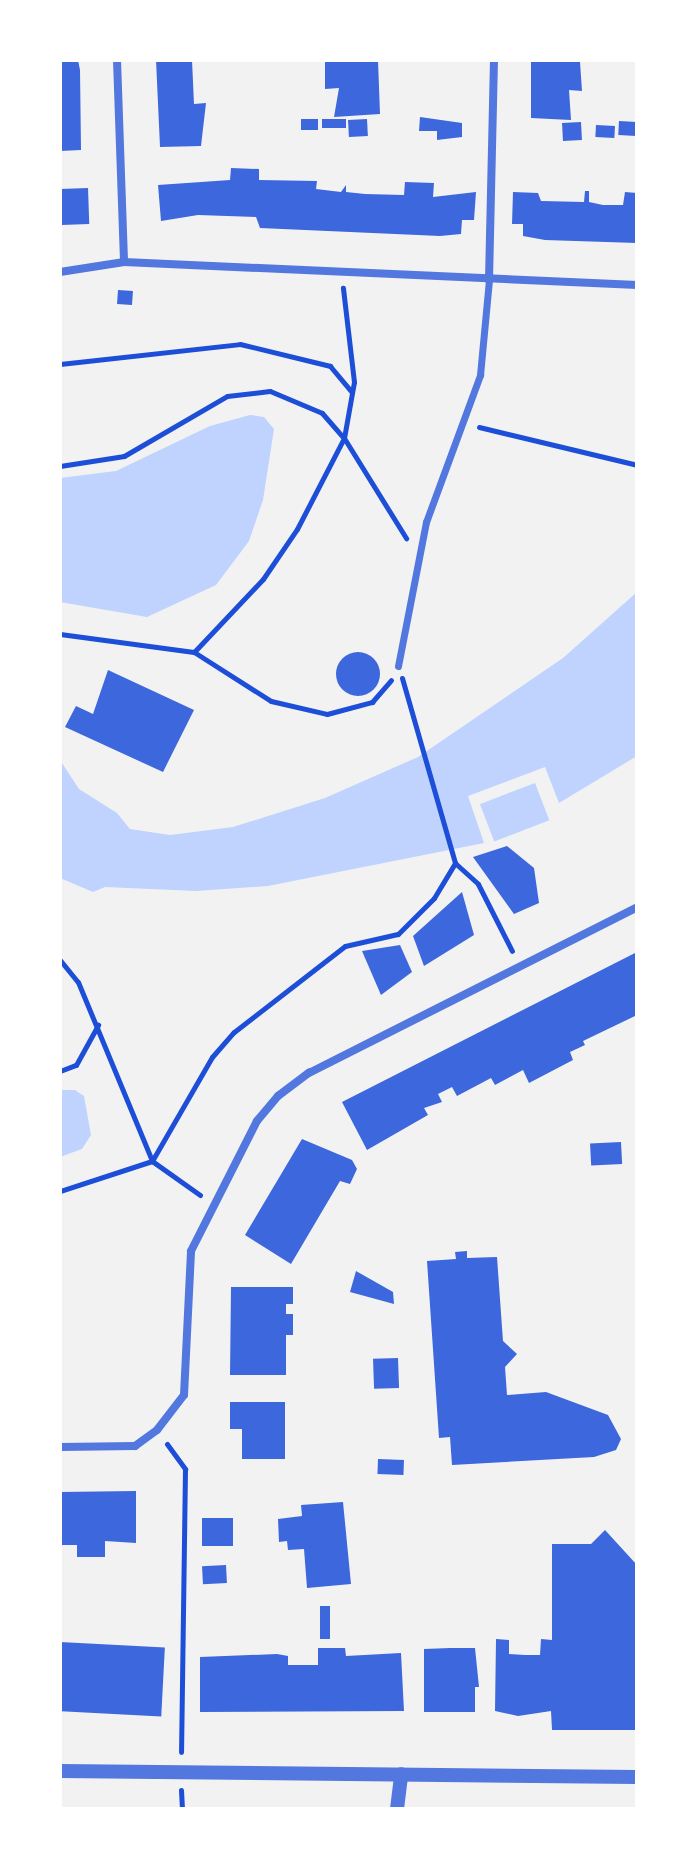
<!DOCTYPE html>
<html>
<head>
<meta charset="utf-8">
<style>
  body { margin:0 }
  #map { position:relative; width:697px; height:1869px; overflow:hidden; background:#f2f2f2; font-family:"PT Sans Narrow",sans-serif }
  div>[style] { position:absolute }
  [style*='--x'] { left:calc(var(--x)*1px); top:calc(var(--y)*1px); width:calc(var(--w)*1px); rotate:calc(var(--a)*1deg) }
  .water>* { inset:0; background:#bfd3fe; transform-origin:0 0 }
  .building>* { inset:0; background:#3d67dc; transform-origin:0 0 }
  .round { border-radius:50% }
  .path>* { height:5px; margin:-2.5px; padding:0 2.5px; transform-origin:2.5px; border-radius:2.5px; background:#1d4ed8 }
  .pedestrian>* { height:7px; margin:-3.5px; padding:0 3.5px; transform-origin:3.5px; border-radius:3.5px; background:#5277de }
  .minor>* { height:8px; margin:-4px; padding:0 4px; transform-origin:4px; border-radius:4px; background:#5277de }
  .tertiary>* { height:14px; margin:-7px; padding:0 7px; transform-origin:7px; border-radius:7px; background:#5277de }
  span { translate:-50% -50%; white-space:nowrap; text-align:center; line-height:1.15; -webkit-text-stroke:8px #fff; paint-order:stroke }
  .frame { position:absolute; inset:0; border:62px solid #fff; pointer-events:none }
</style>
</head>
<body>
<div id="map">
  <div class="water">
    <div style="clip-path:polygon(250px 415px,264px 417px,274px 429px,263px 500px,249px 541px,216px 585px,147px 617px,60px 602px,60px 478px,116px 471px,210px 426px)"></div>
    <div style="clip-path:polygon(637px 592px,637px 756px,559px 803px,545px 767px,468px 796px,484px 843px,268px 886px,196px 891px,105px 887px,93px 892px,60px 878px,60px 760px,79px 789px,117px 813px,130px 829px,170px 835px,233px 827px,325px 798px,418px 757px,563px 658px)"></div>
    <div style="left:535px;top:783px;width:40px;height:59px;rotate:69deg"></div>
    <div style="clip-path:polygon(60px 1090px,75px 1090px,84px 1096px,91px 1135px,82px 1149px,60px 1157px)"></div>
  </div>
  <div class="building">
    <div style="clip-path:polygon(60px 60px,78px 60px,80px 70px,81px 150px,60px 151px)"></div>
    <div style="clip-path:polygon(156px 60px,192px 60px,194px 104px,206px 103px,201px 146px,160px 147px)"></div>
    <div style="clip-path:polygon(325px 60px,378px 60px,380px 114px,334px 117px,339px 88px,325px 89px)"></div>
    <div style="clip-path:polygon(531px 60px,580px 62px,582px 91px,569px 90px,571px 120px,531px 118px)"></div>
    <div style="clip-path:polygon(420px 117px,462px 123px,462px 137px,437px 140px,437px 131px,419px 131px)"></div>
    <div style="left:301px;top:119px;width:17px;height:11px"></div>
    <div style="left:346px;top:119px;width:9px;height:24px;rotate:90deg"></div>
    <div style="left:367px;top:119px;width:17px;height:19px;rotate:87deg"></div>
    <div style="left:619px;top:121px;width:18px;height:14px;rotate:3deg"></div>
    <div style="left:581px;top:122px;width:18px;height:19px;rotate:87deg"></div>
    <div style="left:596px;top:125px;width:19px;height:12px;rotate:3deg"></div>
    <div style="clip-path:polygon(231px 168px,259px 169px,259px 180px,317px 181px,316px 189px,341px 192px,346px 185px,346px 192px,365px 194px,404px 195px,405px 182px,434px 183px,433px 197px,476px 192px,474px 220px,462px 220px,461px 234px,440px 236px,260px 228px,256px 217px,198px 215px,161px 221px,158px 185px,230px 180px)"></div>
    <div style="left:88px;top:188px;width:36px;height:28px;rotate:88deg"></div>
    <div style="clip-path:polygon(585px 191px,589px 191px,589px 202px,603px 205px,623px 205px,625px 192px,637px 193px,637px 243px,545px 240px,523px 236px,523px 224px,512px 224px,513px 192px,538px 193px,541px 201px,584px 202px)"></div>
    <div style="left:118px;top:290px;width:15px;height:14px;rotate:4deg"></div>
    <div class="round" style="left:336px;top:652px;width:44px;height:44px"></div>
    <div style="clip-path:polygon(108px 670px,194px 710px,163px 772px,65px 727px,76px 706px,93px 714px)"></div>
    <div style="clip-path:polygon(507px 846px,534px 868px,539px 903px,514px 914px,473px 857px)"></div>
    <div style="clip-path:polygon(462px 892px,474px 935px,424px 966px,413px 936px)"></div>
    <div style="clip-path:polygon(400px 945px,412px 972px,381px 995px,362px 951px)"></div>
    <div style="clip-path:polygon(637px 952px,637px 1021px,635px 1016px,583px 1041px,585px 1045px,570px 1052px,573px 1060px,529px 1083px,523px 1070px,495px 1085px,491px 1078px,457px 1096px,452px 1087px,438px 1094px,442px 1102px,424px 1108px,428px 1115px,367px 1150px,342px 1102px)"></div>
    <div style="clip-path:polygon(302px 1139px,352px 1160px,357px 1169px,350px 1184px,340px 1181px,291px 1264px,245px 1235px)"></div>
    <div style="left:621px;top:1142px;width:22px;height:31px;rotate:87deg"></div>
    <div style="clip-path:polygon(467px 1251px,467px 1258px,497px 1257px,503px 1341px,517px 1354px,505px 1367px,507px 1395px,546px 1392px,608px 1415px,621px 1439px,616px 1450px,594px 1457px,452px 1465px,450px 1437px,439px 1438px,427px 1261px,456px 1259px,455px 1252px)"></div>
    <div style="clip-path:polygon(356px 1271px,393px 1292px,394px 1304px,350px 1292px)"></div>
    <div style="clip-path:polygon(231px 1287px,293px 1287px,293px 1304px,286px 1304px,286px 1314px,293px 1314px,293px 1335px,286px 1335px,286px 1375px,230px 1375px)"></div>
    <div style="left:398px;top:1358px;width:30px;height:25px;rotate:88deg"></div>
    <div style="clip-path:polygon(230px 1402px,285px 1402px,285px 1459px,242px 1459px,242px 1429px,230px 1429px)"></div>
    <div style="left:378px;top:1459px;width:26px;height:15px;rotate:2deg"></div>
    <div style="clip-path:polygon(136px 1491px,136px 1543px,105px 1541px,105px 1557px,77px 1557px,77px 1545px,60px 1545px,60px 1492px)"></div>
    <div style="clip-path:polygon(343px 1502px,351px 1584px,307px 1588px,304px 1549px,288px 1550px,287px 1541px,279px 1542px,278px 1519px,302px 1516px,301px 1505px)"></div>
    <div style="left:202px;top:1518px;width:31px;height:28px"></div>
    <div style="clip-path:polygon(605px 1530px,637px 1565px,637px 1730px,552px 1730px,551px 1711px,518px 1716px,495px 1711px,496px 1639px,509px 1640px,509px 1654px,525px 1655px,540px 1655px,541px 1639px,552px 1640px,552px 1544px,591px 1544px)"></div>
    <div style="left:226px;top:1565px;width:18px;height:24px;rotate:87deg"></div>
    <div style="left:320px;top:1606px;width:10px;height:33px"></div>
    <div style="left:60px;top:1642px;width:105px;height:69px;rotate:3deg"></div>
    <div style="clip-path:polygon(318px 1648px,345px 1648px,346px 1656px,401px 1653px,404px 1711px,200px 1712px,200px 1657px,277px 1654px,288px 1656px,288px 1665px,318px 1665px)"></div>
    <div style="clip-path:polygon(450px 1648px,475px 1648px,479px 1687px,475px 1687px,475px 1712px,424px 1712px,424px 1649px)"></div>
  </div>
  <div class="path">
    <div style="--x:60;--y:364;--w:181;--a:-6.3"></div>
    <div style="--x:240;--y:344;--w:93;--a:13.7"></div>
    <div style="--x:330;--y:366;--w:34;--a:50"></div>
    <div style="--x:479;--y:427;--w:163;--a:13.5"></div>
    <div style="--x:60;--y:466;--w:65;--a:-8.9"></div>
    <div style="--x:124;--y:456;--w:119;--a:-30.2"></div>
    <div style="--x:227;--y:396;--w:43;--a:-6.6"></div>
    <div style="--x:270;--y:391;--w:56;--a:22.9"></div>
    <div style="--x:322;--y:413;--w:33;--a:49"></div>
    <div style="--x:344;--y:438;--w:118;--a:58.2"></div>
    <div style="--x:60;--y:634;--w:135;--a:7.7"></div>
    <div style="--x:194;--y:652;--w:100;--a:-46.6"></div>
    <div style="--x:263;--y:579;--w:60;--a:-55.8"></div>
    <div style="--x:297;--y:529;--w:102;--a:-62.7"></div>
    <div style="--x:344;--y:438;--w:57;--a:-79.9"></div>
    <div style="--x:354;--y:382;--w:95;--a:-96.7"></div>
    <div style="--x:194;--y:652;--w:91;--a:32.5"></div>
    <div style="--x:271;--y:701;--w:57;--a:13.1"></div>
    <div style="--x:327;--y:714;--w:47;--a:-14.9"></div>
    <div style="--x:372;--y:702;--w:29;--a:-49"></div>
    <div style="--x:402;--y:678;--w:192;--a:74"></div>
    <div style="--x:455;--y:863;--w:31;--a:42"></div>
    <div style="--x:478;--y:884;--w:75;--a:63.1"></div>
    <div style="--x:60;--y:960;--w:28;--a:51"></div>
    <div style="--x:78;--y:982;--w:194;--a:67.5"></div>
    <div style="--x:152;--y:1161;--w:97;--a:161.9"></div>
    <div style="--x:60;--y:1071;--w:17;--a:-21"></div>
    <div style="--x:76;--y:1065;--w:46;--a:-61.2"></div>
    <div style="--x:200;--y:1195;--w:59;--a:-144.7"></div>
    <div style="--x:152;--y:1161;--w:120;--a:-60"></div>
    <div style="--x:212;--y:1057;--w:33;--a:-49"></div>
    <div style="--x:234;--y:1032;--w:140;--a:-37.8"></div>
    <div style="--x:345;--y:946;--w:54;--a:-12.8"></div>
    <div style="--x:398;--y:934;--w:51;--a:-45"></div>
    <div style="--x:434;--y:898;--w:41;--a:-59"></div>
    <div style="--x:167;--y:1444;--w:31;--a:54"></div>
    <div style="--x:185;--y:1469;--w:283;--a:90.8"></div>
    <div style="--x:181;--y:1790;--w:19;--a:87"></div>
  </div>
  <div class="pedestrian">
    <div style="--x:398;--y:666;--w:147;--a:-79"></div>
    <div style="--x:426;--y:522;--w:157;--a:-69.8"></div>
    <div style="--x:480;--y:375;--w:95;--a:-84.6"></div>
  </div>
  <div class="minor">
    <div style="--x:117;--y:60;--w:202;--a:88"></div>
    <div style="--x:60;--y:272;--w:65;--a:-8.9"></div>
    <div style="--x:124;--y:262;--w:514;--a:2.57"></div>
    <div style="--x:489;--y:280;--w:220;--a:-88.7"></div>
    <div style="--x:60;--y:1447;--w:75;--a:-0.8"></div>
    <div style="--x:135;--y:1446;--w:27;--a:-36"></div>
    <div style="--x:157;--y:1430;--w:44;--a:-52.4"></div>
    <div style="--x:184;--y:1395;--w:144;--a:-87.2"></div>
    <div style="--x:191;--y:1251;--w:146;--a:-63.1"></div>
    <div style="--x:257;--y:1121;--w:33;--a:-50"></div>
    <div style="--x:278;--y:1096;--w:39;--a:-37"></div>
    <div style="--x:309;--y:1073;--w:368;--a:-26.8"></div>
  </div>
  <div class="tertiary">
    <div style="--x:60;--y:1771;--w:577;--a:0.6"></div>
    <div style="--x:397;--y:1809;--w:35;--a:-83"></div>
  </div>
  <div class="frame"></div>
</div>
</body>
</html>
